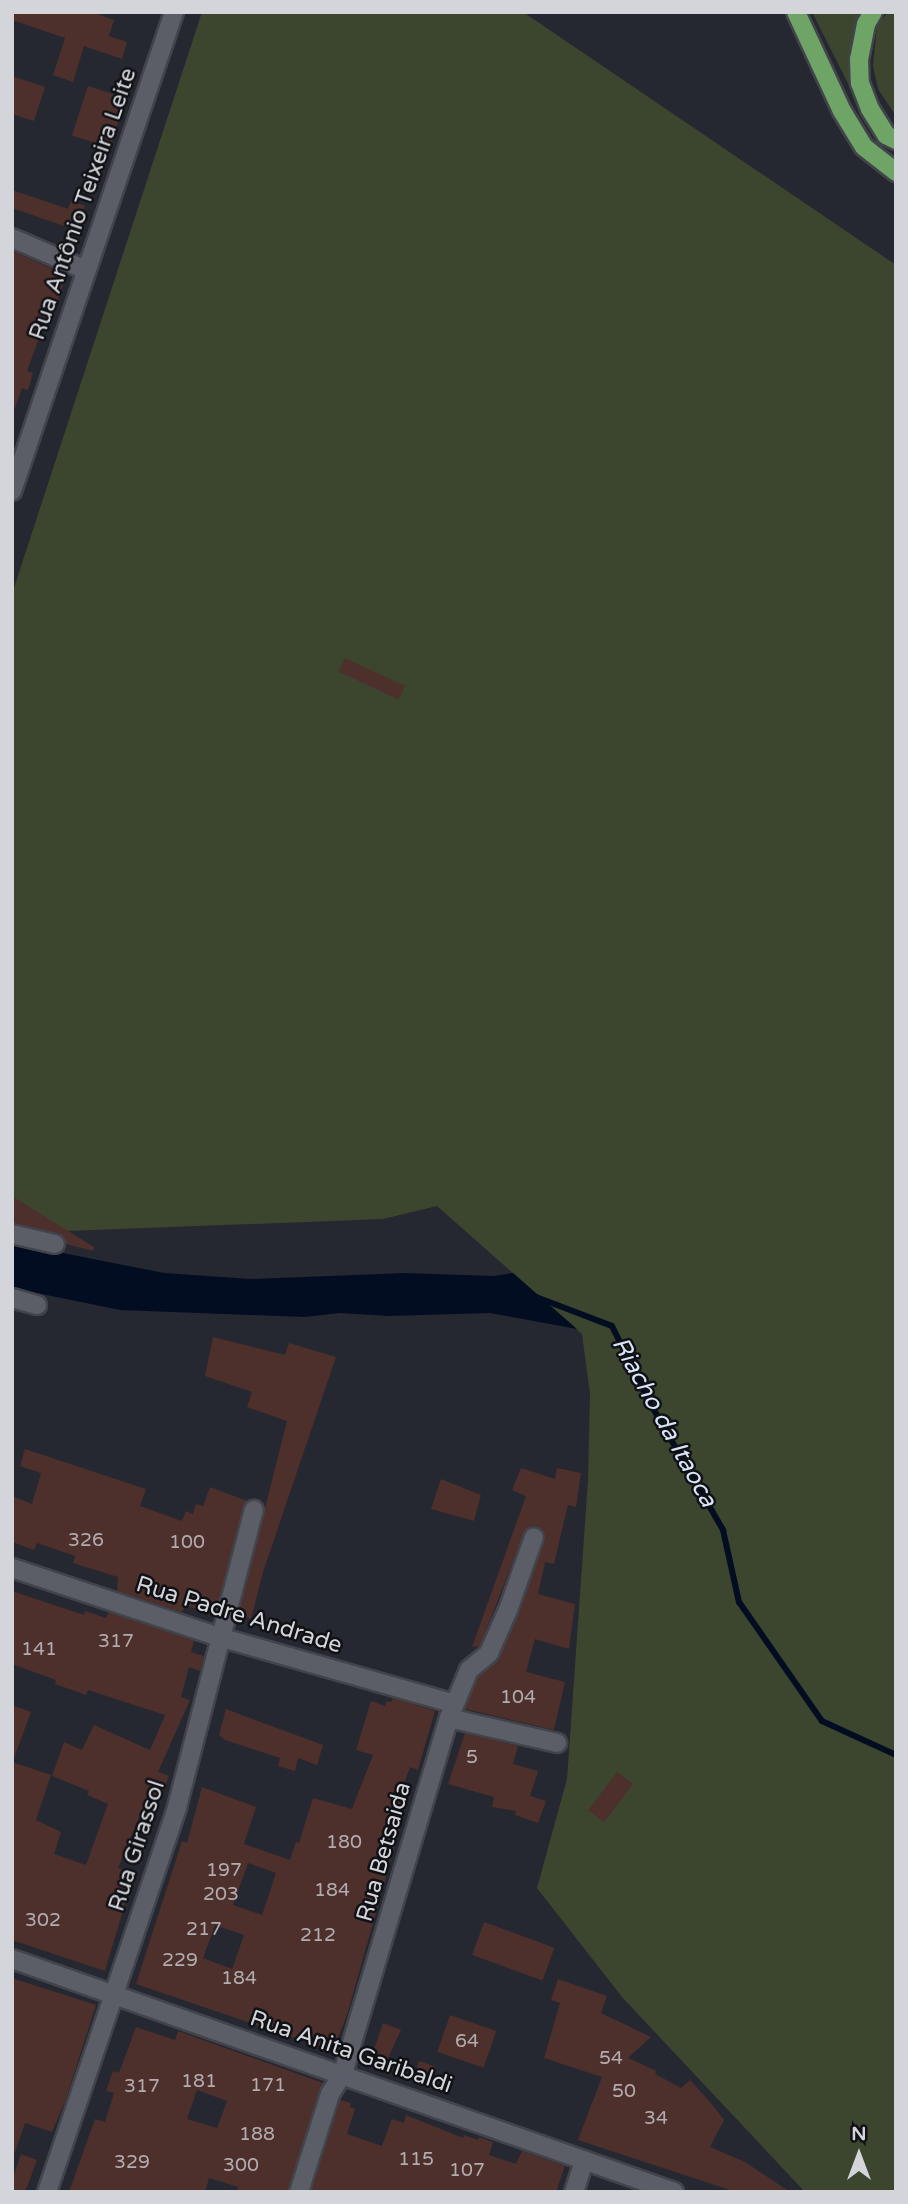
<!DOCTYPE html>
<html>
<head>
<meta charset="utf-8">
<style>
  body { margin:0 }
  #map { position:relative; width:908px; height:2204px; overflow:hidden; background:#262831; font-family:"Varela Round",sans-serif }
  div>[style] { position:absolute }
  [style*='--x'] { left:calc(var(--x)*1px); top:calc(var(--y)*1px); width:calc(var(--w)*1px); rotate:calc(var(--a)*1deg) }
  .green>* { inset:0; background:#3c462e }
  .water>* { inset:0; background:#030d21 }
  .stream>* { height:6px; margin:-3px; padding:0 3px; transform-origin:3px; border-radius:3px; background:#030d21 }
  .building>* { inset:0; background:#4d2f2c; transform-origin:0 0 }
  .roads { filter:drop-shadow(2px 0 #42444b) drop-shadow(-2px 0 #42444b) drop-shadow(0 2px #42444b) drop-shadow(0 -2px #42444b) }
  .minor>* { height:18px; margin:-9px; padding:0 9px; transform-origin:9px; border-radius:9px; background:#5b5d67 }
  .major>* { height:18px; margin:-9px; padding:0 9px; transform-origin:9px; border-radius:9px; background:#6ea465 }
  span { translate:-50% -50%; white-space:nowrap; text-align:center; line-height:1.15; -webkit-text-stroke:5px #101115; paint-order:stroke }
  .number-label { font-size:19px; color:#b2acaf }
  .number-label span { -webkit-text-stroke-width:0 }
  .street-label { font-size:23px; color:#d3d5db }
  .water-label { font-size:24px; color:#d8e5f9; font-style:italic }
  .frame { position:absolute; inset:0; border:14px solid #d3d5db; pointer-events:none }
  .north { position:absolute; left:824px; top:2120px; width:70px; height:70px; -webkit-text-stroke:5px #101115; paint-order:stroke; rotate:0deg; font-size:19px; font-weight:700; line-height:28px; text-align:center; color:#d3d5db }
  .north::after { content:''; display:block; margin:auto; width:24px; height:32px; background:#d3d5db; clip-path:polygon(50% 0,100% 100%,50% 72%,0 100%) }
</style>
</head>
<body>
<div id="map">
  <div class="green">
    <div style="clip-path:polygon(202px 12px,523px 12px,896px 265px,896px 2192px,805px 2192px,622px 1997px,537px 1888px,567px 1779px,588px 1481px,590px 1394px,582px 1334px,437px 1206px,383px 1219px,66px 1231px,12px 1197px,12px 594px)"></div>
    <div style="clip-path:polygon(812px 12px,859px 12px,849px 52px,853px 83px,870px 127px)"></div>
    <div style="clip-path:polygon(888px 12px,896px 12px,896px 116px,878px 89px,873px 66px,877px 26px)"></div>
  </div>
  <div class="water">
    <div style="clip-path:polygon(12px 1243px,164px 1273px,251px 1279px,404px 1273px,494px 1276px,513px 1273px,577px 1329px,490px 1313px,389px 1316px,339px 1313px,305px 1317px,120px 1310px,12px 1288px)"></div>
  </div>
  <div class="stream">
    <div style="--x:536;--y:1297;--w:81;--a:20.9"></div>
    <div style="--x:612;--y:1326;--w:78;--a:64.1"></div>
    <div style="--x:646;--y:1396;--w:155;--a:60.1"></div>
    <div style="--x:723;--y:1530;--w:74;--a:77.5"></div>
    <div style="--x:739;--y:1602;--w:145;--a:55.1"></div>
    <div style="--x:822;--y:1721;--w:81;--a:24.7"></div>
  </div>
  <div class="building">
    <div style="clip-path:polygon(12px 12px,92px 12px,114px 20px,109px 36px,127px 42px,122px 59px,84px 46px,73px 82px,53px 75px,65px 38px,12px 20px)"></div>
    <div style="clip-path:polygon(12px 76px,45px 87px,34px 121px,12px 114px)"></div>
    <div style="left:88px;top:86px;width:40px;height:52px;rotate:18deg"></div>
    <div style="clip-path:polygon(12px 190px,68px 209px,71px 201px,85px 206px,76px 230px,12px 208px)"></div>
    <div style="clip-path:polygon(12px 251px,66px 275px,56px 306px,51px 305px,27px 371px,33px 373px,28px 390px,22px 388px,15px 408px,12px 407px)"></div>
    <div style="left:345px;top:658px;width:66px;height:15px;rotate:25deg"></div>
    <div style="clip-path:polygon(12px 1196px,94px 1247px,93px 1251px,66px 1244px,58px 1233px,12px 1223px)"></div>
    <div style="clip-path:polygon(213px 1337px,285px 1355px,289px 1343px,336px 1357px,263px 1572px,251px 1619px,243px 1616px,241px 1624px,236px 1623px,287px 1421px,247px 1407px,252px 1392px,205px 1376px)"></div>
    <div style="clip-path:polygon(25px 1449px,146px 1489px,140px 1506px,182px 1521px,186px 1511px,193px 1514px,196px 1504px,203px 1506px,210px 1487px,247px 1501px,215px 1616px,185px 1605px,182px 1612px,117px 1591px,118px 1577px,73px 1563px,75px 1556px,37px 1543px,34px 1550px,12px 1542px,12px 1496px,32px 1504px,41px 1473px,20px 1466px)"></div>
    <div style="clip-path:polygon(521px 1468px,555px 1479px,557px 1468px,581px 1473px,576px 1507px,568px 1505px,554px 1564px,545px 1562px,538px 1594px,575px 1604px,569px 1649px,535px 1639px,526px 1672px,565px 1682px,554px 1730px,465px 1709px,478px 1677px,499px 1658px,545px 1541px,545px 1534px,538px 1527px,531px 1526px,524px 1533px,480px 1646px,472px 1647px,526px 1496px,512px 1490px)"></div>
    <div style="clip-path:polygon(441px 1479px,481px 1495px,474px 1521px,431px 1509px)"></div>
    <div style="clip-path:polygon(12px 1591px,84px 1615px,85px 1611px,106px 1618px,109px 1612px,172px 1633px,194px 1641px,191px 1652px,204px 1656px,200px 1671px,189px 1667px,181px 1697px,190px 1700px,158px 1772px,169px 1776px,150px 1823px,139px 1818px,118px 1868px,129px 1871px,121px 1895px,127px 1897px,105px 1971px,12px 1940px,12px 1762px,51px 1775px,36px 1820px,61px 1832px,54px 1854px,86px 1865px,108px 1804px,87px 1795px,89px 1791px,52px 1776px,64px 1742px,82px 1750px,94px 1725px,150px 1750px,165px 1715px,88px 1690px,86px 1695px,55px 1684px,56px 1680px,12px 1664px)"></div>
    <div style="clip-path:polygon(evenodd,393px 1698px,435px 1711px,418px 1770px,410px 1767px,398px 1801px,404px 1803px,397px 1823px,401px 1824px,347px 2015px,333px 2051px,136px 1984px,182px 1841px,187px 1843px,202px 1787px,256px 1807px,244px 1844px,290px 1860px,296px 1842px,299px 1843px,313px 1798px,352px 1809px,373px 1755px,356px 1750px,371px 1701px,385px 1706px,387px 1701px,391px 1702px,393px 1698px,248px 1863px,276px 1873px,262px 1915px,233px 1905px,248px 1863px,393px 1698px,215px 1925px,244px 1935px,232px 1969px,203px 1958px,215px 1925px)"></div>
    <div style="clip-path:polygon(12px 1705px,31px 1712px,14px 1758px,12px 1757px)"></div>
    <div style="clip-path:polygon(226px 1709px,323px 1745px,317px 1765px,298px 1758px,295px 1771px,278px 1766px,280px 1758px,225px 1740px,219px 1735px)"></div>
    <div style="clip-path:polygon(465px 1733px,518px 1746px,513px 1764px,538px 1771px,530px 1796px,546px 1801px,538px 1823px,515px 1815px,516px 1811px,492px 1807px,494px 1797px,448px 1784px)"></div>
    <div style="left:617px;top:1772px;width:20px;height:48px;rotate:37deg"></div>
    <div style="left:484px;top:1922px;width:75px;height:35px;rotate:20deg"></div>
    <div style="clip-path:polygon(12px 1978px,96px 2005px,65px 2102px,52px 2132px,25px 2123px,15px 2152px,12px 2152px)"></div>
    <div style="clip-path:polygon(558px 1979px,607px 1996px,601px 2013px,651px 2037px,628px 2058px,657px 2071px,655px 2074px,681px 2088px,690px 2080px,711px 2103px,724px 2120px,710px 2147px,745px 2162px,790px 2192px,736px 2192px,578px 2140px,602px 2077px,544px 2058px,560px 2003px,551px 2000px)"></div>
    <div style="left:450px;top:2015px;width:49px;height:39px;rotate:19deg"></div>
    <div style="clip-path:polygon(383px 2023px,401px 2030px,383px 2069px,369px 2064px)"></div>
    <div style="clip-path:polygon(evenodd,136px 2027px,175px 2040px,178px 2031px,323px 2083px,288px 2192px,237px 2192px,238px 2187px,209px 2178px,205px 2192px,69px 2192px,95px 2119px,105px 2122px,114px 2093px,106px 2091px,113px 2071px,119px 2073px,136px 2027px,197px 2090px,227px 2101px,217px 2128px,187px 2119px,197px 2090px)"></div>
    <div style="left:419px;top:2061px;width:18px;height:20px;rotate:19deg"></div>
    <div style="clip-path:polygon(340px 2100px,351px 2103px,350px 2107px,355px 2109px,347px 2134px,382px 2146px,392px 2119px,404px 2123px,406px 2115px,463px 2138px,464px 2135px,478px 2140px,479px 2137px,493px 2142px,489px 2155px,516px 2164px,522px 2151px,565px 2166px,556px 2192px,311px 2192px)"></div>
    <div style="clip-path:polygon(21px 2154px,37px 2160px,27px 2187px,23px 2192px,12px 2192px,12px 2180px)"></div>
  </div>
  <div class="roads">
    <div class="minor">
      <div style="--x:12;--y:238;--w:81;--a:23.4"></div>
      <div style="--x:12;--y:491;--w:506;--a:-71.31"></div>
      <div style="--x:12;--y:1234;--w:44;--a:13.1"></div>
      <div style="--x:12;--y:1298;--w:26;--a:16"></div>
      <div style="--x:12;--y:1568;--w:222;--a:18.4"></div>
      <div style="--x:223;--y:1638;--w:240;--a:15.9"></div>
      <div style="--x:449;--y:1718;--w:111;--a:13"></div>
      <div style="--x:12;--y:1959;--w:702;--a:19.39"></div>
      <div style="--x:47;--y:2192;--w:406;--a:-71.3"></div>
      <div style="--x:177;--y:1807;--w:307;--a:-75.5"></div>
      <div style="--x:299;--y:2192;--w:103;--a:-72.4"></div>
      <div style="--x:330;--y:2094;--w:25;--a:-58"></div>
      <div style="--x:343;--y:2073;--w:370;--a:-73.4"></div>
      <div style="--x:449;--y:1718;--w:52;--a:-67.4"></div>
      <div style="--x:469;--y:1670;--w:26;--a:-40"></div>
      <div style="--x:489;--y:1653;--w:47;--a:-66.2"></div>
      <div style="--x:508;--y:1610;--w:77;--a:-70.4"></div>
      <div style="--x:574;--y:2192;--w:33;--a:-72"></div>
    </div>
    <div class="major">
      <div style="--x:796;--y:12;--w:109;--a:65.1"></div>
      <div style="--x:842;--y:111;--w:42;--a:58.6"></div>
      <div style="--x:864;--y:147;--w:41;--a:38"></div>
      <div style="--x:873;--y:12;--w:14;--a:120"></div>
      <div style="--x:866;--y:24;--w:36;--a:101"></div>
      <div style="--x:859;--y:59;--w:24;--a:88"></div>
      <div style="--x:860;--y:83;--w:28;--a:69"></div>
      <div style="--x:870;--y:109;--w:31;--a:58"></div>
      <div style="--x:886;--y:135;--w:11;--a:27"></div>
    </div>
  </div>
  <div class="number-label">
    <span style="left:86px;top:1541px">326</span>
    <span style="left:187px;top:1543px">100</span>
    <span style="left:116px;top:1642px">317</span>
    <span style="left:39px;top:1650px">141</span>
    <span style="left:518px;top:1698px">104</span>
    <span style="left:472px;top:1758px">5</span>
    <span style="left:344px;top:1843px">180</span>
    <span style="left:224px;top:1871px">197</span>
    <span style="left:332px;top:1891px">184</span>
    <span style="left:221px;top:1895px">203</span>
    <span style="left:43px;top:1921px">302</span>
    <span style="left:204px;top:1930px">217</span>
    <span style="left:318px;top:1936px">212</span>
    <span style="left:180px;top:1961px">229</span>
    <span style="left:239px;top:1979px">184</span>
    <span style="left:467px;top:2042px">64</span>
    <span style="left:611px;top:2059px">54</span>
    <span style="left:199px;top:2082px">181</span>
    <span style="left:268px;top:2086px">171</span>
    <span style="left:142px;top:2087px">317</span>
    <span style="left:624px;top:2092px">50</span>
    <span style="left:656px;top:2119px">34</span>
    <span style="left:257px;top:2135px">188</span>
    <span style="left:416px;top:2160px">115</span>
    <span style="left:132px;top:2163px">329</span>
    <span style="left:241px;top:2166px">300</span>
    <span style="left:467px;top:2171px">107</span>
  </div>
  <div class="street-label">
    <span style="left:83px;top:204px;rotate:-71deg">Rua Antônio Teixeira Leite</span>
    <span style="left:239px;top:1615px;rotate:17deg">Rua Padre Andrade</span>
    <span style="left:137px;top:1846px;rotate:-72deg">Rua Girassol</span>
    <span style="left:384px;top:1852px;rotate:-74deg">Rua Betsaida</span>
    <span style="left:351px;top:2052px;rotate:19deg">Rua Anita Garibaldi</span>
  </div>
  <div class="water-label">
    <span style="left:664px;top:1422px;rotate:61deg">Riacho da Itaoca</span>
  </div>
  <div class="frame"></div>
  <div class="north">N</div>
</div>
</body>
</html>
